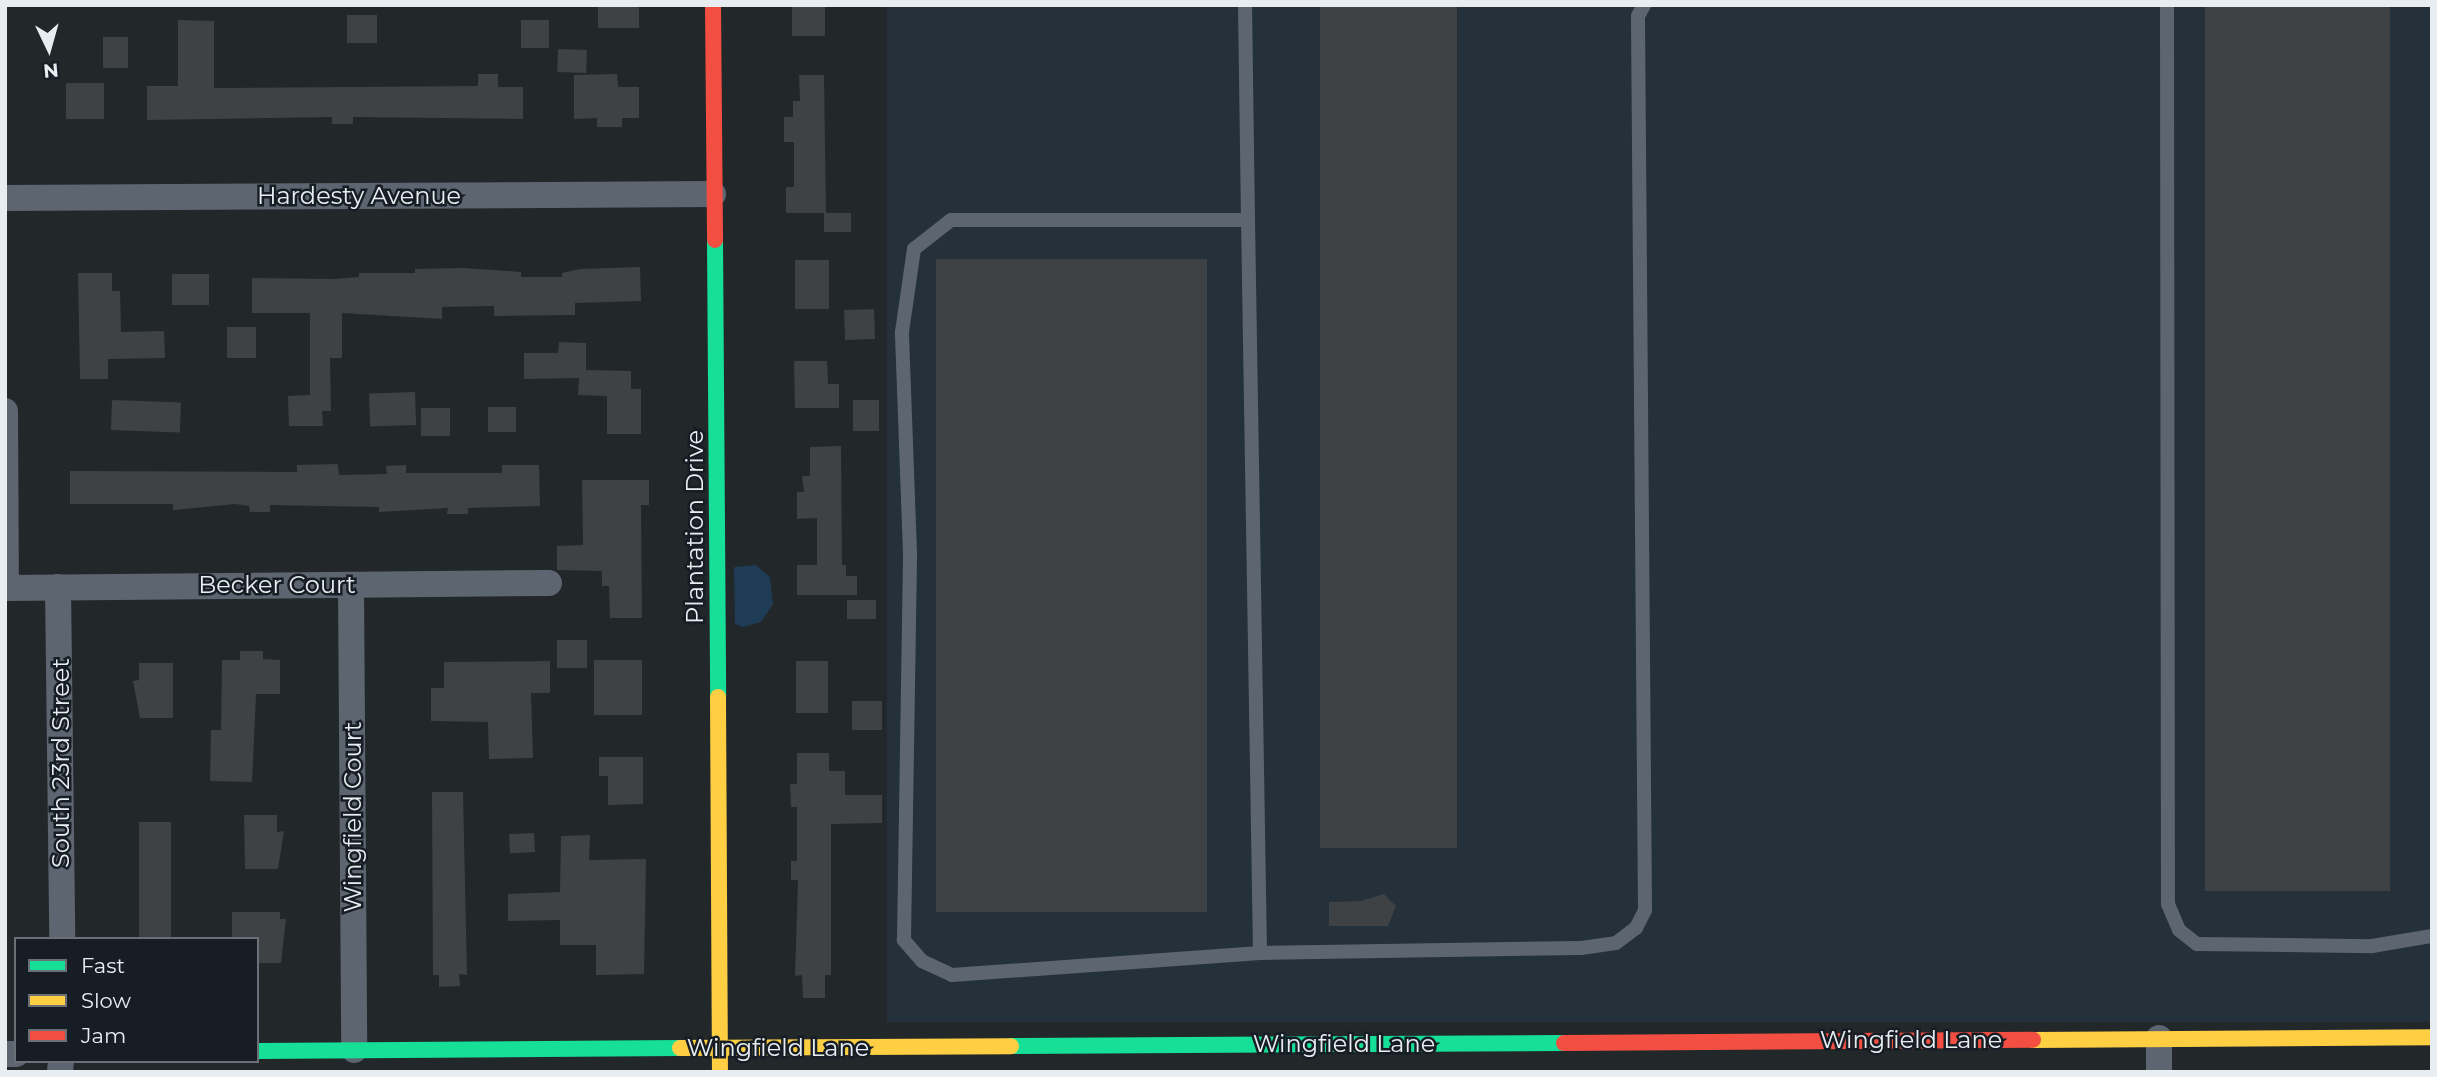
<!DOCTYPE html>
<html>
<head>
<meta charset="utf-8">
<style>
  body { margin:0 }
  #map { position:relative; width:2437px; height:1077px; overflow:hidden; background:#22272a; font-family:Montserrat,sans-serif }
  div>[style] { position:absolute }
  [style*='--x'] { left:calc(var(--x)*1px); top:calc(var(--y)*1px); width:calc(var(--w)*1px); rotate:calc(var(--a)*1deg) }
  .built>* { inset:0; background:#24303a; transform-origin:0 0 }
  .green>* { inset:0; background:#1f3c57 }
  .building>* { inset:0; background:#3e4245; transform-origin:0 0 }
  .lane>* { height:14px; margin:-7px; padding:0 7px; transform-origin:7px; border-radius:7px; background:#5d6670 }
  .street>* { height:26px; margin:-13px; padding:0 13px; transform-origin:13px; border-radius:13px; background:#5d6670 }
  .fast>* { height:16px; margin:-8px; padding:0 8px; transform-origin:8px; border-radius:8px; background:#16e098 }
  .slow>* { height:16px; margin:-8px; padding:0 8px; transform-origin:8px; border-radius:8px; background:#ffcf43 }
  .jam>* { height:16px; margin:-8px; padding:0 8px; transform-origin:8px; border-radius:8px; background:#f24e42 }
  span { translate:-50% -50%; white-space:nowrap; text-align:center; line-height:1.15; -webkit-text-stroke:5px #161d24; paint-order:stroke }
  .street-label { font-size:24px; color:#e8edf2 }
  .frame { position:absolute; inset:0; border:7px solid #e8edf2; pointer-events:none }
  .legend { position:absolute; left:14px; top:937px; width:245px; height:126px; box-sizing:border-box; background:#161d24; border:2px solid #6a7076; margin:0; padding:9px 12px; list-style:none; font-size:21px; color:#e8edf2 }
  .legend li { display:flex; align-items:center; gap:14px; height:35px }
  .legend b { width:35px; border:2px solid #6a7076 }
  .north { position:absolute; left:14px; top:14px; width:70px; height:70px; -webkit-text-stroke:5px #161d24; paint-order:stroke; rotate:175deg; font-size:19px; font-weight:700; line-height:28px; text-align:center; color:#e8edf2 }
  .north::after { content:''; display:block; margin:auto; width:24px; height:32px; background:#e8edf2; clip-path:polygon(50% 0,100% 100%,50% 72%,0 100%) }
</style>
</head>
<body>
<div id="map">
  <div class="built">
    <div style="left:887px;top:5px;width:1545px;height:1017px"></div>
  </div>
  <div class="green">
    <div style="clip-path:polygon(756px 565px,770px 577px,773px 604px,761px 622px,743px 627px,735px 624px,734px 567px)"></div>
  </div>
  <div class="building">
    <div style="left:598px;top:5px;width:41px;height:23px"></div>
    <div style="left:792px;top:5px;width:33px;height:31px"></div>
    <div style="left:1320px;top:5px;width:137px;height:843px"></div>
    <div style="left:2205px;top:5px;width:185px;height:886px"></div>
    <div style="left:347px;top:15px;width:30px;height:28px"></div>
    <div style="clip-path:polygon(178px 20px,214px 21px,214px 88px,478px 86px,478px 74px,498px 74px,498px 87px,523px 87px,523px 119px,353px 117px,353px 124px,332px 124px,332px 117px,147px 120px,147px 86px,178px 86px)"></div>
    <div style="left:521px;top:20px;width:28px;height:28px"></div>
    <div style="left:103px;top:37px;width:25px;height:31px"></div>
    <div style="left:558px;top:49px;width:29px;height:23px;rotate:2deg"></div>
    <div style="clip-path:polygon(617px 74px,618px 87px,639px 87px,639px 118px,622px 118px,622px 127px,597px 127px,597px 118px,574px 119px,574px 75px)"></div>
    <div style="clip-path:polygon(799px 75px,824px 75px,826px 213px,786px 213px,786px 187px,794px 187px,794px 142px,784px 142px,784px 117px,793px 117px,793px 101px,800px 101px)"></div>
    <div style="left:66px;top:83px;width:38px;height:36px"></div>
    <div style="left:824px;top:213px;width:27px;height:19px"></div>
    <div style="left:1207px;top:259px;width:653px;height:271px;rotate:90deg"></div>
    <div style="left:795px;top:260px;width:34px;height:49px"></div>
    <div style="clip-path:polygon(640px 267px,641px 301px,575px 303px,575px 315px,494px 316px,494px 306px,442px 307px,442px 319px,342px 313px,342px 358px,330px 358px,331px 411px,322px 411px,323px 426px,289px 426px,288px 396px,310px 395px,310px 313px,252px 313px,252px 278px,335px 279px,359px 277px,359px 273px,415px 273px,415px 269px,464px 268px,521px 272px,521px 277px,562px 277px,562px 273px,580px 269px)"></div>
    <div style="clip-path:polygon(78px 273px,112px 273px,112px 291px,120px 291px,121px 332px,164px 331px,165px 358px,108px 359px,108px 379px,80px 379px)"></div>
    <div style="left:209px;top:274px;width:31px;height:37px;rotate:90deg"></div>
    <div style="left:874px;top:309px;width:30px;height:30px;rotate:88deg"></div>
    <div style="left:227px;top:327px;width:29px;height:31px"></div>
    <div style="clip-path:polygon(559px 342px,586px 343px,586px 370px,631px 371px,631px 389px,641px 389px,641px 434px,607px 434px,607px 396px,578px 395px,579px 378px,524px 379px,524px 353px,558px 353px)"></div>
    <div style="clip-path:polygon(794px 361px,827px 361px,828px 384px,839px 384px,839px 408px,795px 408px)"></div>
    <div style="left:415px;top:392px;width:33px;height:46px;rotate:88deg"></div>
    <div style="left:112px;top:400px;width:69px;height:30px;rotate:2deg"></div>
    <div style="left:853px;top:400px;width:26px;height:31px"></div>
    <div style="left:488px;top:407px;width:28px;height:25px"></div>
    <div style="left:421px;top:408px;width:29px;height:28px"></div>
    <div style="clip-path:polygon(841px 446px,842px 565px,846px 565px,846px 576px,857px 576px,857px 595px,797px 595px,797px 565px,817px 565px,817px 518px,797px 519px,797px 492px,804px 492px,802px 476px,810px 476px,810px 447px)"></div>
    <div style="clip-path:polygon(338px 464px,339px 475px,387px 474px,386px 466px,406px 465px,406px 473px,502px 473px,502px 465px,539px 465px,540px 506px,468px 508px,468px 514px,447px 514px,448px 508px,379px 512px,379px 507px,270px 505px,270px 512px,250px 512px,249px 506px,235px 504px,173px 510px,173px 504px,70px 504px,70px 471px,297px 472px,297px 465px)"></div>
    <div style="clip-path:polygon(582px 480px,649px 480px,649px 505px,641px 505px,642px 618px,610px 618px,609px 586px,602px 586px,602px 571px,557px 570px,557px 546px,583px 545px)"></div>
    <div style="left:847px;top:600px;width:29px;height:19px"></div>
    <div style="left:587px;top:640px;width:28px;height:30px;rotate:90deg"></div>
    <div style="clip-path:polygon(240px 651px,263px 651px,263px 659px,280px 660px,280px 694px,256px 694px,252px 782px,210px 781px,211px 730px,221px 730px,222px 660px,240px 660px)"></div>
    <div style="left:594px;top:660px;width:48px;height:55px"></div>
    <div style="clip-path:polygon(550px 661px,550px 693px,531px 693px,533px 758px,489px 759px,488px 722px,431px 721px,431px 688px,444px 688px,444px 662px)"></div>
    <div style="left:796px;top:661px;width:32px;height:52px"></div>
    <div style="clip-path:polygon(139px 663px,173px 663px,173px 718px,140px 718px,133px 681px,139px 680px)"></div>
    <div style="left:852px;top:701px;width:30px;height:29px"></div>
    <div style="clip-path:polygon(797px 753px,829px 753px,829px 771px,845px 771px,845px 795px,882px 795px,882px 823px,831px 824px,831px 975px,825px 975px,825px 998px,803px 998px,802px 975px,795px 976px,798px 880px,791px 880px,791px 861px,797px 861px,797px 807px,791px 807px,790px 784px,797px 784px)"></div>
    <div style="clip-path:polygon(599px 757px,643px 757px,643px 804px,608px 805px,608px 776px,599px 776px)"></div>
    <div style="clip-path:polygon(432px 792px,463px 792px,467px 975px,459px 974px,460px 986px,439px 987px,439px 975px,433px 975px)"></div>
    <div style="clip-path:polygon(244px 815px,277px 815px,277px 832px,284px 831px,278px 869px,245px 869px)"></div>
    <div style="left:139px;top:822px;width:32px;height:117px"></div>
    <div style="left:534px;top:833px;width:19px;height:25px;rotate:87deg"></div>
    <div style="clip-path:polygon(590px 835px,589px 860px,646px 859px,644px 974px,596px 975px,596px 945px,560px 945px,560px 920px,508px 921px,508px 894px,560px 892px,561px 836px)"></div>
    <div style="clip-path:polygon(1384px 894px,1396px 906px,1388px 926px,1329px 926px,1329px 902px,1361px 901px)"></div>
    <div style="clip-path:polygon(232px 912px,280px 912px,280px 919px,286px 919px,281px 963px,257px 963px,257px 939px,232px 939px)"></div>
  </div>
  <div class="lane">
    <div style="--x:1245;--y:5;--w:215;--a:89.2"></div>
    <div style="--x:1248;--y:220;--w:733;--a:89.06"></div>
    <div style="--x:1260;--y:953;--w:309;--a:175.9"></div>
    <div style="--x:952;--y:975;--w:33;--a:-155"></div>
    <div style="--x:922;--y:961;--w:28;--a:-131"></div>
    <div style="--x:904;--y:940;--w:387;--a:-89.1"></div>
    <div style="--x:910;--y:553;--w:221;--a:-92.1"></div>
    <div style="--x:902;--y:332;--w:84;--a:-81.8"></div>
    <div style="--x:914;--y:249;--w:47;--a:-38.1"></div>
    <div style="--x:951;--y:220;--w:297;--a:0"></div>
    <div style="--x:2167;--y:5;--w:899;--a:89.94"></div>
    <div style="--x:2168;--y:904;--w:28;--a:67"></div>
    <div style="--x:2179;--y:930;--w:23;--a:38"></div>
    <div style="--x:2197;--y:944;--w:175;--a:0.7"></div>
    <div style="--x:2372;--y:946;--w:61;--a:-9.5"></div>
    <div style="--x:1260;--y:953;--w:321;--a:-0.9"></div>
    <div style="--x:1581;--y:948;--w:35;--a:-8"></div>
    <div style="--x:1616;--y:943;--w:25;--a:-37"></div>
    <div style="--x:1636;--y:928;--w:20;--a:-63"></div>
    <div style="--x:1645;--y:910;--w:894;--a:-90.45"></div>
    <div style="--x:1638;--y:16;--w:13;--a:-61"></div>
  </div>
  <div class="street">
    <div style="--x:5;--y:198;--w:708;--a:-0.32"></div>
    <div style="--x:5;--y:411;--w:177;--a:89.7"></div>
    <div style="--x:351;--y:585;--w:465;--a:89.6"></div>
    <div style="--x:58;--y:587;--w:352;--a:89.3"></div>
    <div style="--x:5;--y:588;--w:544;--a:-0.53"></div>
    <div style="--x:2159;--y:1038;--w:34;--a:90"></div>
    <div style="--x:5;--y:1054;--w:11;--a:0"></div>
    <div style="--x:60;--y:1072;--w:11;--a:-85"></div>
  </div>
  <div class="fast">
    <div style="--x:715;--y:240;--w:457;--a:89.6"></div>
    <div style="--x:1011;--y:1046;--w:553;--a:-0.31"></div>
    <div style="--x:257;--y:1051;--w:423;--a:-0.4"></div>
  </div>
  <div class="slow">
    <div style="--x:718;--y:697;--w:375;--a:89.7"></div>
    <div style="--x:2033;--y:1040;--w:399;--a:-0.4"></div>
    <div style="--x:680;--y:1048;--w:331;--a:-0.3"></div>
  </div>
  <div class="jam">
    <div style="--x:713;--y:5;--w:235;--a:89.5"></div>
    <div style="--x:1564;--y:1043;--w:469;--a:-0.4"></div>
  </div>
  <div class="street-label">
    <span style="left:359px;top:196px">Hardesty Avenue</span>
    <span style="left:695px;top:527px;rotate:-90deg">Plantation Drive</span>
    <span style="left:277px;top:585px">Becker Court</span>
    <span style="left:61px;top:763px;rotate:-90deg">South 23rd Street</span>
    <span style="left:353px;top:817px;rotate:-90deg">Wingfield Court</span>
    <span style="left:1911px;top:1040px">Wingfield Lane</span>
    <span style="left:1344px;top:1044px">Wingfield Lane</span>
    <span style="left:778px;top:1048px">Wingfield Lane</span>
  </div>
  <div class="frame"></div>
  <ul class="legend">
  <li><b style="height:9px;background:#16e098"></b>Fast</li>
  <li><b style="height:9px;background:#ffcf43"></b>Slow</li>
  <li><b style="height:9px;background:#f24e42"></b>Jam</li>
  </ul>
  <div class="north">N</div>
</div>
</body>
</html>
